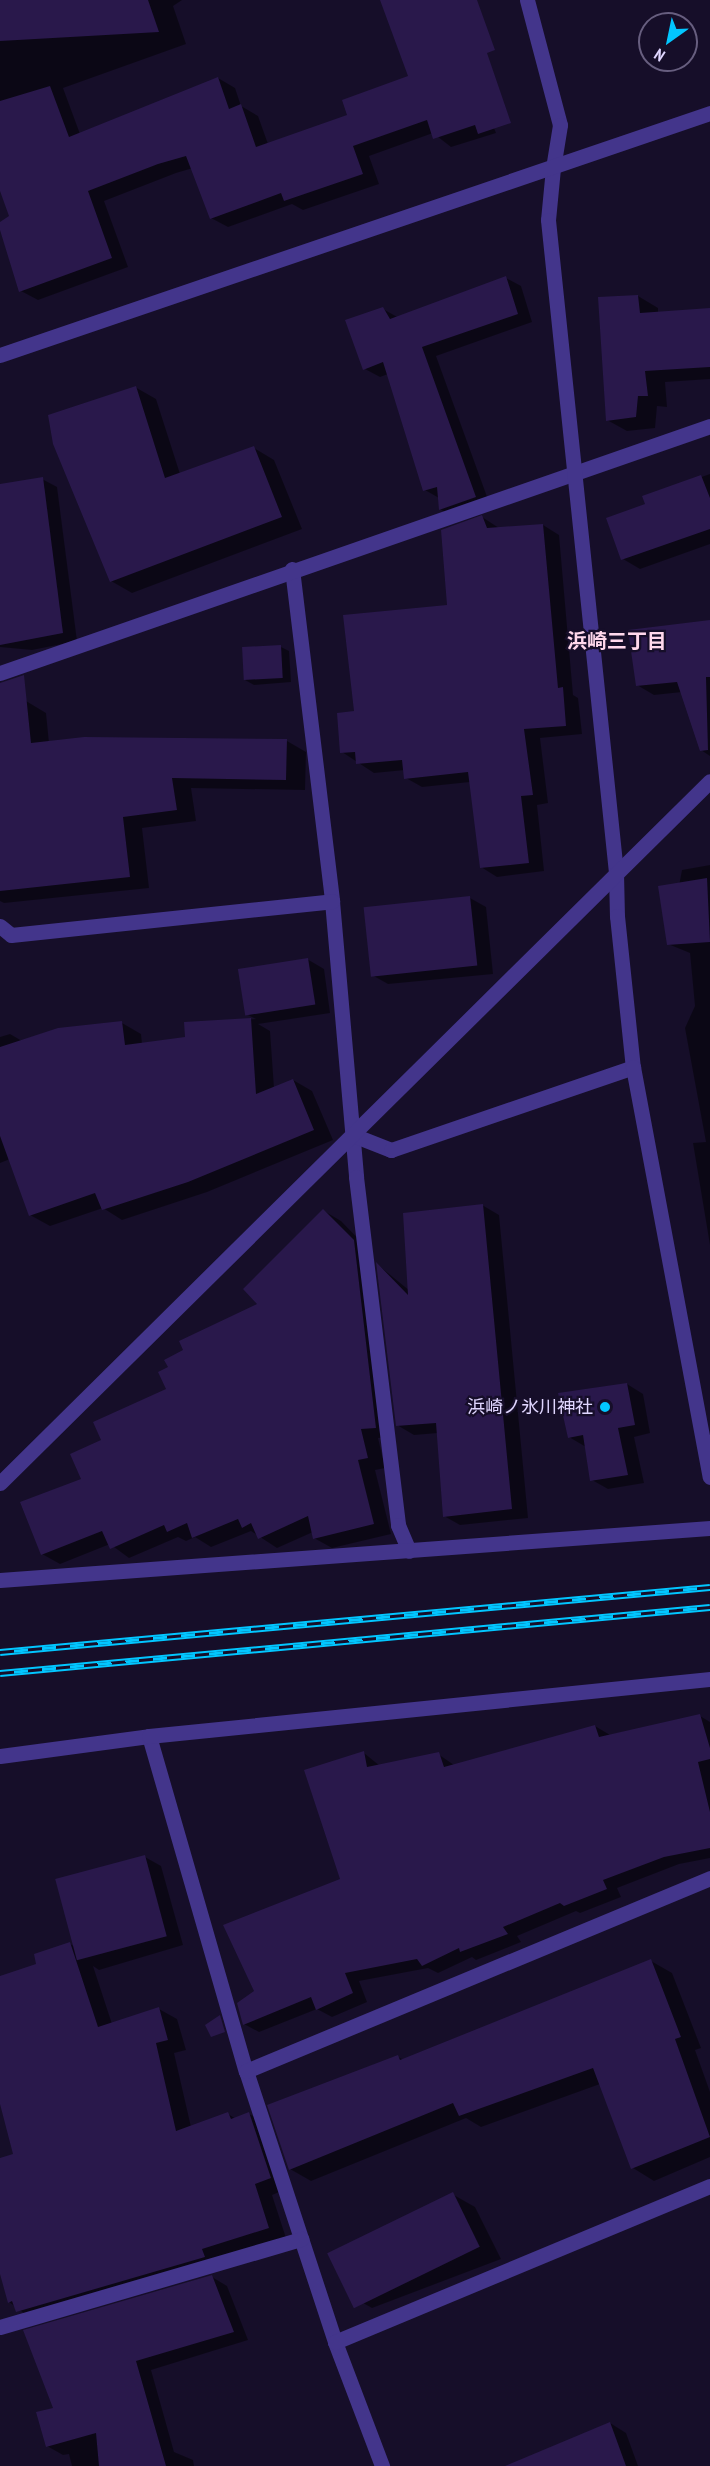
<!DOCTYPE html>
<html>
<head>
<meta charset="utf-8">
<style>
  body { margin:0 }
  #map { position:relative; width:710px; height:2466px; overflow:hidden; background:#160e29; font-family:"PT Sans Narrow","Noto Sans JP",sans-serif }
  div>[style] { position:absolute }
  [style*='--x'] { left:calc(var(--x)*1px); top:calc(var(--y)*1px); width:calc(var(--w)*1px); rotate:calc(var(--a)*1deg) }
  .shadow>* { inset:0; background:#0007 }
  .building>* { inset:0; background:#29184b; transform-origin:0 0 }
  .minor>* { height:15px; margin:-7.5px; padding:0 7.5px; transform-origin:7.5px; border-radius:7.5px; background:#43358b }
  .tertiary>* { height:15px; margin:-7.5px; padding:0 7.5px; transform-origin:7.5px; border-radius:7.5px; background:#43358b }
  .rail>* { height:7px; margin-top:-3.5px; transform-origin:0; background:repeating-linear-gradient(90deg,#160e29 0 14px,#02c6ff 0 28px); box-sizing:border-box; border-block:2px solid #02c6ff }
  .dots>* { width:16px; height:16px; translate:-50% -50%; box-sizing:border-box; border:3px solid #160e29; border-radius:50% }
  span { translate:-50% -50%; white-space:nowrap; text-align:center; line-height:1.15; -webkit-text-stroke:4.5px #160e29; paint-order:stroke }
  .poi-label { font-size:18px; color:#e0d6ff }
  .right { translate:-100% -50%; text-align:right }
  .neighbourhood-label { font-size:20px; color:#ffd8ec; font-weight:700 }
  .north { position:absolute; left:638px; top:12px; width:60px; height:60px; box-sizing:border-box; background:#160e29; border:2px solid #675e7f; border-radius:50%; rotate:213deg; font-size:16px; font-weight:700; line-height:24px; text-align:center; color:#e0d6ff }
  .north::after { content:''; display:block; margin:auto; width:21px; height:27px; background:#02c6ff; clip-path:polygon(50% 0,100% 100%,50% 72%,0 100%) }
</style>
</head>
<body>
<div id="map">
  <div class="shadow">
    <div style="clip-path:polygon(0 0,182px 0,173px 6px,186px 44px,63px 88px,80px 134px,218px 78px,235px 88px,241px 106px,258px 116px,268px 144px,349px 116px,410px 77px,381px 0,443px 0,496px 133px,451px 147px,433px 133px,369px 156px,379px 184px,303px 210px,292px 204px,228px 227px,211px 218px,193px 168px,176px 173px,104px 201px,128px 267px,38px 300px,21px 291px,0 225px,11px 217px,0 187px)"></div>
    <div style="clip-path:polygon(506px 278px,521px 286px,532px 322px,436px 356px,490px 505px,455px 518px,440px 509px,439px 498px,425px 490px,388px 374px,380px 377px,365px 369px,383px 309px,399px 318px)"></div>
    <div style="clip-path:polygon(638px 296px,658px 308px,658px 313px,710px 309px,710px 379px,665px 382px,667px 407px,657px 406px,655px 428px,627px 431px,607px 420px)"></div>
    <div style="clip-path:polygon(135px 387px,156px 399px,180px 474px,254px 448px,274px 460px,302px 529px,132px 593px,111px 581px)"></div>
    <div style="clip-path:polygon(710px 474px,710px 544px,640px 569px,623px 559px,647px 505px,644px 497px)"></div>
    <div style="clip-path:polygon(42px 479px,57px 487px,77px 641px,32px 650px,0 647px,0 485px)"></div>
    <div style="clip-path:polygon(482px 517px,499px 528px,543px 525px,559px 535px,573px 695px,578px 698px,582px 734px,540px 738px,548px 803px,537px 805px,544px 871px,497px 877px,481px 867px,470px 782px,422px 787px,406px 778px,405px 770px,374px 773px,342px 752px,356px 712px,449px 606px)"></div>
    <div style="clip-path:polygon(710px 621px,710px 756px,701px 750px,682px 692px,654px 695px,637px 685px)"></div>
    <div style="clip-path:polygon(281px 647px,289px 651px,291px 682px,254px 685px,245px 680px)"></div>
    <div style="clip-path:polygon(26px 701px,46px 713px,49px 743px,287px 741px,306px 752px,305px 790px,191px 788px,196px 821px,142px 828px,149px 888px,4px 903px,0 901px,0 704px)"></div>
    <div style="clip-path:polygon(710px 865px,710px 1245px,693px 1143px,706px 1142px,685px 1028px,695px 1006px,690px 953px,668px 944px,682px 870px)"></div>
    <div style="clip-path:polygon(470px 898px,486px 907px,493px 974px,388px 984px,372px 975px)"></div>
    <div style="clip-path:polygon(307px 959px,324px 969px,330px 1013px,258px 1024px,270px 1031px,274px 1088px,293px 1080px,312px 1091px,333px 1140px,207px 1192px,122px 1220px,103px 1208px,50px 1226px,30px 1215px,10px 1159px,0 1163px,0 1037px,10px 1034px,22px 1041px,122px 1023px,141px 1034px,142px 1044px,187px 1038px,186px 1024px,256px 1019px,246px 1014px)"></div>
    <div style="clip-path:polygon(482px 1205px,499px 1215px,528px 1518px,460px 1525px,444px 1516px,438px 1433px,414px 1435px,397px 1425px,378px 1265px,410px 1291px)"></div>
    <div style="clip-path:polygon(324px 1211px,341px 1221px,371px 1252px,394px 1437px,378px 1438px,385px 1468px,375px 1470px,391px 1534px,332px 1548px,314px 1538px,313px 1532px,277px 1548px,251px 1531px,211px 1547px,195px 1537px,186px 1541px,178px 1537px,129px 1558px,110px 1544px,60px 1564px,42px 1554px,103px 1441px,168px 1390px,260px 1305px)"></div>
    <div style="clip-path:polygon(627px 1384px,643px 1394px,650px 1433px,634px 1437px,644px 1483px,608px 1489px,592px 1480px,586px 1447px,569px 1437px)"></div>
    <div style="clip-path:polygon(700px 1716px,710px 1722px,710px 1858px,679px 1864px,617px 1888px,621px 1897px,580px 1913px,576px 1911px,517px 1936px,521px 1942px,476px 1960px,472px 1957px,438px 1973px,428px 1968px,359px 1981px,367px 2002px,332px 2017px,317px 2009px,259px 2032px,244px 2024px,256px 1992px,342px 1880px,364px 1753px,380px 1766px,438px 1754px,454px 1765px,595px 1726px,610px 1735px)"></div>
    <div style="clip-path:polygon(145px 1857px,161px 1866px,183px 1945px,99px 1970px,93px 1966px,112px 2024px,159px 2009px,177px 2019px,186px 2050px,174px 2053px,191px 2127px,228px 2114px,236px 2119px,249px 2114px,268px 2124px,289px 2188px,272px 2195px,286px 2238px,36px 2322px,9px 2302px,0 2268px,0 2159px,15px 2155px,0 2098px,0 1978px,38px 1965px,70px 1944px,79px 1949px)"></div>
    <div style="clip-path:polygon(651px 1961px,672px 1973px,701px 2048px,695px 2050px,710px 2092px,710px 2157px,654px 2181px,633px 2168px,600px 2084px,481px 2127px,466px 2118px,311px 2181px,290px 2169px,398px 2057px,404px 2060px)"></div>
    <div style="clip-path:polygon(452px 2194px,475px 2207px,501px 2259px,372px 2308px,349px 2295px)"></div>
    <div style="clip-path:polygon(212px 2277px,227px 2286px,248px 2340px,151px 2370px,174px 2452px,193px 2460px,194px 2466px,72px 2466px,69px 2454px,63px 2455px,47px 2446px,55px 2409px)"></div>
    <div style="clip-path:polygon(610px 2423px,626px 2433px,638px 2466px,565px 2466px)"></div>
  </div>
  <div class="building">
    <div style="clip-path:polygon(0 0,148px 0,159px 32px,0 41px)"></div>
    <div style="clip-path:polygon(380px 0,477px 0,495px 50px,487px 53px,511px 123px,478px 134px,475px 125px,433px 139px,427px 120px,353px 146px,363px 174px,284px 201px,281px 193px,210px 219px,186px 156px,158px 164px,88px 191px,112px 258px,19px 292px,0 230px,0 222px,9px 216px,0 191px,0 101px,50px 86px,69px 137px,218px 77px,229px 109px,241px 104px,256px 147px,347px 115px,342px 100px,408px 76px)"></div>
    <div style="clip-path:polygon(506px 276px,518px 314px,422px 347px,476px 497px,439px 510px,437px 487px,423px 491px,383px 362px,363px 370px,345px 320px,383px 307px,390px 319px)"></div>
    <div style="clip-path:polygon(638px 295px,640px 313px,710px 308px,710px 367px,645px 371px,648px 396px,638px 396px,636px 417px,606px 421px,598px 297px)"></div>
    <div style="clip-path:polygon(136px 386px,165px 478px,254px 446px,282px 517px,110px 582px,53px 444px,48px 415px)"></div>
    <div style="clip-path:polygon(701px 475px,710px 498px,710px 529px,621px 560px,606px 518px,645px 504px,642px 496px)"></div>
    <div style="clip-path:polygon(43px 477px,63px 633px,0 645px,0 484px)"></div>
    <div style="clip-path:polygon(482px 515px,487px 528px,543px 524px,558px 688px,563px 687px,566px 726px,524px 729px,533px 795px,521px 796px,529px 863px,480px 868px,468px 772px,404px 779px,402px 760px,356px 764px,355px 752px,340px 753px,337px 713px,354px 711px,343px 615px,447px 605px,441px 530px)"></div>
    <div style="clip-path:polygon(710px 620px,710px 677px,706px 677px,708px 750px,700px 751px,677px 682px,636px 686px,628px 630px)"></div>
    <div style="left:281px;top:645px;width:33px;height:39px;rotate:87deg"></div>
    <div style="clip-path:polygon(24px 675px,31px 743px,84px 737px,287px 739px,286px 780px,172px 778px,177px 810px,123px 817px,130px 877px,0 891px,0 683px)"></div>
    <div style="clip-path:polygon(707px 878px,710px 942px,667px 945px,658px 886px)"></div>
    <div style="left:470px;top:896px;width:70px;height:107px;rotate:84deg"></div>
    <div style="left:308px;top:958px;width:47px;height:71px;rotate:81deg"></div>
    <div style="clip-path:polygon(251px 1018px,256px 1094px,293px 1079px,314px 1130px,188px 1182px,102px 1210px,95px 1193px,29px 1216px,0 1136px,0 1047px,58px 1028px,122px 1021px,125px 1045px,185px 1037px,184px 1022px)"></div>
    <div style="clip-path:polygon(483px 1204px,512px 1509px,443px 1517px,436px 1423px,396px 1426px,376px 1262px,408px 1295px,403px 1213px)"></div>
    <div style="clip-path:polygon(323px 1209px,354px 1240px,376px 1428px,361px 1429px,368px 1458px,358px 1460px,374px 1524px,313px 1539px,308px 1516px,258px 1539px,251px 1523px,242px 1528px,238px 1519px,192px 1538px,187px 1523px,167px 1532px,164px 1525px,110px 1549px,102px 1531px,41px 1555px,20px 1502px,81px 1479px,70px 1454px,101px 1440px,93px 1422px,166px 1389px,158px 1372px,168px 1367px,164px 1360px,183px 1350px,179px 1341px,257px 1304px,243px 1289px)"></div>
    <div style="clip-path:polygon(627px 1383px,635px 1425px,618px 1428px,628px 1475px,590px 1481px,583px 1435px,568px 1438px,558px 1393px)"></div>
    <div style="clip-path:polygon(700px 1714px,710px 1748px,710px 1759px,698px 1762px,710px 1812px,710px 1848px,664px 1857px,603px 1880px,607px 1889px,564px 1906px,560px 1903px,503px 1927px,508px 1934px,460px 1952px,459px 1948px,422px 1966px,417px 1959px,345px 1973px,353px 1993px,316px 2010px,311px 1997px,243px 2025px,237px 2003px,254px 1991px,223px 1925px,340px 1879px,304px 1770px,364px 1751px,367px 1767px,439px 1752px,444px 1767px,595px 1725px,599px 1737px)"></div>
    <div style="left:145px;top:1855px;width:84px;height:93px;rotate:75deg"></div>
    <div style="clip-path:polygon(70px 1942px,98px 2027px,159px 2007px,168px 2040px,156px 2043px,176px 2131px,228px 2112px,231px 2119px,249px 2112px,271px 2178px,255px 2184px,269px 2228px,202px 2249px,205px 2257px,16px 2312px,12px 2301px,8px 2303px,0 2274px,0 2158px,13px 2154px,0 2104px,0 1976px,36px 1964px,34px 1954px)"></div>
    <div style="clip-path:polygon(651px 1959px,681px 2037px,675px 2039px,710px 2137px,631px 2169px,593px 2068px,459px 2116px,453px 2103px,289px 2170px,267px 2105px,398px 2055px,400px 2060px)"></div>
    <div style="clip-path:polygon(220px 2015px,225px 2032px,211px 2037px,205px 2025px)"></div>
    <div style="left:453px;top:2192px;width:61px;height:140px;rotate:64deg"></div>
    <div style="clip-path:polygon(212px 2275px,234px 2332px,136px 2361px,166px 2466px,99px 2466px,96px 2433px,46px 2447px,36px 2412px,53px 2408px,23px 2330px)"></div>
    <div style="clip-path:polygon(610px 2422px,626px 2466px,505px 2466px)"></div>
  </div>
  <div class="minor">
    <div style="--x:527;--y:0;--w:129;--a:75.2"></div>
    <div style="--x:560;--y:125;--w:44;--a:99.2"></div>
    <div style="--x:292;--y:569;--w:334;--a:83.1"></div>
    <div style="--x:332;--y:901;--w:277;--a:85"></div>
    <div style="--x:356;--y:1177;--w:351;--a:83.1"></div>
    <div style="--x:398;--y:1525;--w:28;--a:67"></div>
    <div style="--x:0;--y:673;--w:752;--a:-19.18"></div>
    <div style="--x:0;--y:926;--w:14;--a:39"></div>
    <div style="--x:11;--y:935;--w:323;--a:-6"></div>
    <div style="--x:353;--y:1135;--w:41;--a:21.5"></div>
    <div style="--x:391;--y:1150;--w:256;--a:-18.9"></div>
    <div style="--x:0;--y:1580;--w:712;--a:-4.19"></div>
    <div style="--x:149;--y:1736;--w:349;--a:73.9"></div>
    <div style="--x:246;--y:2071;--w:285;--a:71.8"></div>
    <div style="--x:335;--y:2342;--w:133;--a:69.2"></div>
    <div style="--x:0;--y:1756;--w:150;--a:-7.6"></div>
    <div style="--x:149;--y:1736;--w:564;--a:-5.8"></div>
    <div style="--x:246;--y:2071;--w:503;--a:-22.58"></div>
    <div style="--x:0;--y:2327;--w:314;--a:-16.3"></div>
    <div style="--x:335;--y:2342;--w:406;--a:-22.6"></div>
  </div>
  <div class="tertiary">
    <div style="--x:553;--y:168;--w:52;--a:95.5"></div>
    <div style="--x:548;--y:220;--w:657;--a:84.05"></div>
    <div style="--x:616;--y:873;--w:43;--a:88.7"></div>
    <div style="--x:617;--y:916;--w:152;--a:84"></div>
    <div style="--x:633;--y:1067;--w:417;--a:79.4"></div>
    <div style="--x:0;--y:355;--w:750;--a:-18.82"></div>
    <div style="--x:0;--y:1483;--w:998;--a:-44.68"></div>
  </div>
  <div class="rail">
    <div style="--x:0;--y:1652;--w:713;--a:-5.23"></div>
    <div style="--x:0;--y:1673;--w:713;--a:-5.31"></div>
  </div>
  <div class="dots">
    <div style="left:605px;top:1407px;background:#02c6ff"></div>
  </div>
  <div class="poi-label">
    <span class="right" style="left:593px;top:1407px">浜崎ノ氷川神社</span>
  </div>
  <div class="neighbourhood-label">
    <span style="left:617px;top:641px">浜崎三丁目</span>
  </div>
  <div class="north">N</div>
</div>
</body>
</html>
